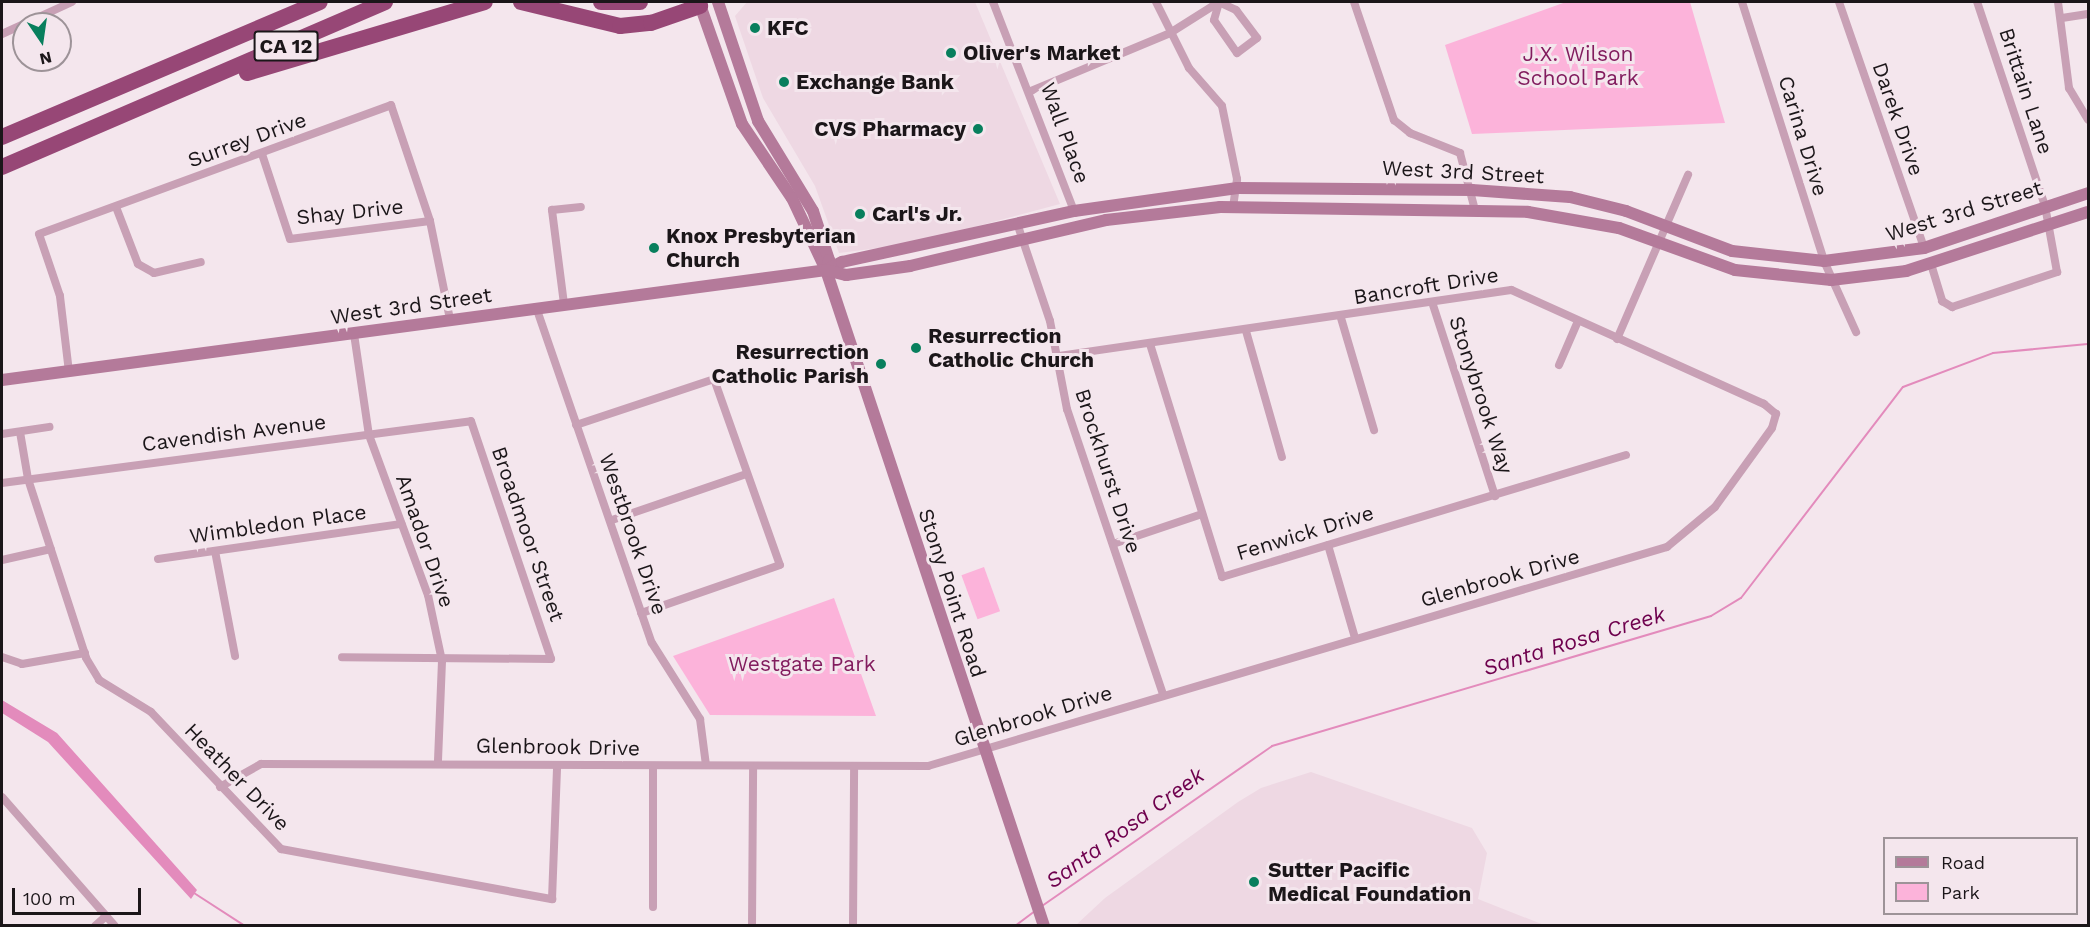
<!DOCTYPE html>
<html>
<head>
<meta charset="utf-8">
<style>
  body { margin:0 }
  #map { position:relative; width:2090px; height:927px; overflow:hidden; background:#f4e6ed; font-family:"Work Sans",sans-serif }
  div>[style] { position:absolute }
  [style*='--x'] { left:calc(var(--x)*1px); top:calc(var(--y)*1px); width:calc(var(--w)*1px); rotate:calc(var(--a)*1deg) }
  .built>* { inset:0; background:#eed8e3 }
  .green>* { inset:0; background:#fcb3da; transform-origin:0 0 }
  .water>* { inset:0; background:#e38bbc }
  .stream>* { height:2px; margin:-1px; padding:0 1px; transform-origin:1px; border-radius:1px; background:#e38bbc }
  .minor>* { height:8px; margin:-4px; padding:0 4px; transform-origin:4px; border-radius:4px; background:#c8a0b5 }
  .secondary>* { height:12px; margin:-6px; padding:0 6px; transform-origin:6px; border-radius:6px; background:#b47a9a }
  .motorway>* { height:16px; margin:-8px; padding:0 8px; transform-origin:8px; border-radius:8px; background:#974776 }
  .dots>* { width:16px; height:16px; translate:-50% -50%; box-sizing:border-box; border:3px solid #f4e6ed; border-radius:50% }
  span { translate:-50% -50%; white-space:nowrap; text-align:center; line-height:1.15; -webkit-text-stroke:6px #f4e6ed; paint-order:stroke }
  .shield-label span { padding:2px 4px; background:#f4e6ed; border:2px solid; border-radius:4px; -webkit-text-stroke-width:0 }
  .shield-label { font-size:20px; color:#1b1619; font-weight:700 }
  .poi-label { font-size:21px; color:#1b1619; font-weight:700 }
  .left { translate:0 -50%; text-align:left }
  .right { translate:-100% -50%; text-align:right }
  .park-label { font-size:21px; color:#821c5e }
  .street-label { font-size:21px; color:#1b1619 }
  .water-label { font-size:22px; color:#6e004d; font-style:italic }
  .frame { position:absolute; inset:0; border:3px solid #1b1619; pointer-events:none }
  .legend { position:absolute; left:1883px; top:837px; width:195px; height:78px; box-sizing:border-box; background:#f4e6ed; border:2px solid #9d9398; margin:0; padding:8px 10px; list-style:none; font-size:18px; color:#1b1619 }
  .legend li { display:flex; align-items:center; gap:12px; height:30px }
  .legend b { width:30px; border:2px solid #9d9398 }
  .north { position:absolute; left:12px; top:12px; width:60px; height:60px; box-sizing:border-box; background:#f4e6ed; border:2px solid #9d9398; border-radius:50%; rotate:167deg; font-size:16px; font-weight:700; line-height:24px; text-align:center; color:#1b1619 }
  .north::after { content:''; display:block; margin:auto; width:21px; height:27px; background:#087f5d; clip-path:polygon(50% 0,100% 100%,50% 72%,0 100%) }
  .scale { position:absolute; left:12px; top:888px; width:129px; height:27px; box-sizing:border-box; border:3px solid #1b1619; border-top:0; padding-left:8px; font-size:18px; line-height:21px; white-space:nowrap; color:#1b1619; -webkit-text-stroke:4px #f4e6ed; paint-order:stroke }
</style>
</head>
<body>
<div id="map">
  <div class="built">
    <div style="clip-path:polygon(747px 2px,975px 2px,1060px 204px,911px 244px,839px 253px,815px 186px,763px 98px,735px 16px)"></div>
    <div style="clip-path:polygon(1311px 772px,1472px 828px,1487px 853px,1478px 899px,1544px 925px,1076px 925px,1105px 898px,1238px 802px,1261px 788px)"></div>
  </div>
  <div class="green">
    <div style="clip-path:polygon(1566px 2px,1690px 2px,1725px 123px,1472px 134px,1445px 45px)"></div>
    <div style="left:984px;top:567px;width:47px;height:24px;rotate:70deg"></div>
    <div style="clip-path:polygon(834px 598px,876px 716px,710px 715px,673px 656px)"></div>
  </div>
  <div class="water">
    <div style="clip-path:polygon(2px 700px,57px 733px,197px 890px,191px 899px,48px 742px,2px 713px)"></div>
  </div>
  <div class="stream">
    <div style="--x:194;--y:893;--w:61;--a:32.9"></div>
    <div style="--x:1042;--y:906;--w:280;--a:-34.8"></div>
    <div style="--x:1272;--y:746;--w:458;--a:-16.5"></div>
    <div style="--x:1711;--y:616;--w:35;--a:-31"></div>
    <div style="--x:1741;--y:598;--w:266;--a:-52.5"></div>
    <div style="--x:1903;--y:387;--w:96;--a:-20.7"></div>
    <div style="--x:1993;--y:353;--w:95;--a:-5.4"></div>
    <div style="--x:1015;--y:926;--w:25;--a:-37"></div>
  </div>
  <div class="minor">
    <div style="--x:993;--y:2;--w:224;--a:68.8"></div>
    <div style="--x:1156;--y:2;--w:74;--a:63.4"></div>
    <div style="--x:1189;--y:68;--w:50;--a:49"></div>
    <div style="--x:1222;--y:106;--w:75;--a:78.4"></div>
    <div style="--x:1237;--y:179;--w:28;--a:98"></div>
    <div style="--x:1354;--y:2;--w:125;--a:71.3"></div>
    <div style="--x:1394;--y:120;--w:21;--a:39"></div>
    <div style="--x:1410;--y:133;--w:54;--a:21.8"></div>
    <div style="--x:1460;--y:153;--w:59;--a:75.3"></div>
    <div style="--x:1742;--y:2;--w:272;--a:72.4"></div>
    <div style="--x:1824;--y:261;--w:78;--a:65.7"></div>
    <div style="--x:1839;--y:2;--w:260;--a:70.9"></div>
    <div style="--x:2058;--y:2;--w:87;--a:82.7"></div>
    <div style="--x:2069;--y:88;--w:37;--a:59"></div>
    <div style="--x:2062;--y:18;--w:26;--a:-9"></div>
    <div style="--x:2;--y:34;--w:77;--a:-24.6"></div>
    <div style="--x:1031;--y:91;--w:151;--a:-22.6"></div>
    <div style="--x:1170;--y:33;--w:58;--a:-32.3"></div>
    <div style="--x:1219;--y:2;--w:19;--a:25"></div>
    <div style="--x:1236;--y:10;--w:35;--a:53"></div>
    <div style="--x:1257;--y:38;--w:25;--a:143"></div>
    <div style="--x:1237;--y:53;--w:40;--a:-124.9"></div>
    <div style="--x:1214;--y:20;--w:19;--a:-74"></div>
    <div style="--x:262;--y:154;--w:89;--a:71.8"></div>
    <div style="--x:290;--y:239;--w:141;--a:-7.3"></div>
    <div style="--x:116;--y:207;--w:61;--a:68.9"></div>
    <div style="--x:138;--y:264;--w:18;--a:29"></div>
    <div style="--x:154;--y:273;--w:48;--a:-13.2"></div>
    <div style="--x:1017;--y:223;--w:103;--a:71.4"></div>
    <div style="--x:1050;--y:321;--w:90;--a:79.1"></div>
    <div style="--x:1067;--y:409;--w:301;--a:71.4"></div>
    <div style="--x:1931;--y:264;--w:39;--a:73"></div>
    <div style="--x:1942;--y:301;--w:12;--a:31"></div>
    <div style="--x:1952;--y:307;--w:111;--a:-18.4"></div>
    <div style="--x:2057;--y:272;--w:67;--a:-100.3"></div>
    <div style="--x:2045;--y:206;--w:215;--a:-108.4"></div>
    <div style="--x:564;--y:304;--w:95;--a:-97.3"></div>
    <div style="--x:552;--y:210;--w:29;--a:-6"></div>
    <div style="--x:1433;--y:305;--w:201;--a:72"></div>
    <div style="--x:536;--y:307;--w:355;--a:71"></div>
    <div style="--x:652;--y:643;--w:90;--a:57.7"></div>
    <div style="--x:700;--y:719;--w:46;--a:82.6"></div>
    <div style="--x:1341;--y:318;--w:117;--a:73.6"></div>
    <div style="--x:1246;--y:331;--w:131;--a:74.1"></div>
    <div style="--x:354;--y:334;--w:102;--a:81.6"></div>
    <div style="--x:369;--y:435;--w:171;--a:69.8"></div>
    <div style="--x:428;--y:595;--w:67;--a:78"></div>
    <div style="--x:442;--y:661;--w:101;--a:92.3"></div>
    <div style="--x:1617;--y:339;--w:179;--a:-66.6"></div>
    <div style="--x:1150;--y:344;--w:244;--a:72.8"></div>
    <div style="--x:1222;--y:577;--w:422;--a:-16.8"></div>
    <div style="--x:1559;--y:365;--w:48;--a:-66.6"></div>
    <div style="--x:69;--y:372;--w:77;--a:-96.8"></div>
    <div style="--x:60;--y:296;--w:65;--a:-108.7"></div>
    <div style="--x:39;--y:234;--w:375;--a:-20.1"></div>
    <div style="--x:391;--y:105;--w:122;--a:71.4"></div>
    <div style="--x:430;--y:221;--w:100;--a:78.5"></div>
    <div style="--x:576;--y:425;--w:145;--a:-18.4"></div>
    <div style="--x:714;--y:379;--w:197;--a:70.5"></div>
    <div style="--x:780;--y:565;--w:147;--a:160.9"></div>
    <div style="--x:20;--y:432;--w:48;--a:80.3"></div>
    <div style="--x:28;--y:479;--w:188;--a:72"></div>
    <div style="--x:86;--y:658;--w:26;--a:59"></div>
    <div style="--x:99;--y:680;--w:61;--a:31.6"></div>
    <div style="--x:151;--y:712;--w:189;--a:46.5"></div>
    <div style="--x:281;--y:849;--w:276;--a:10.5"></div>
    <div style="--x:552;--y:899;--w:133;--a:-87.8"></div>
    <div style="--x:2;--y:434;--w:48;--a:-8.5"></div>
    <div style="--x:2;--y:483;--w:473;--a:-7.5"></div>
    <div style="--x:471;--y:421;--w:251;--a:71.4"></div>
    <div style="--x:551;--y:659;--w:209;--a:-179.5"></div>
    <div style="--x:612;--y:520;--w:142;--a:-18.9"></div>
    <div style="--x:1113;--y:544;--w:94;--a:-18.6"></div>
    <div style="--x:1328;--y:545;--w:97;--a:73.8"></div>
    <div style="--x:215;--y:551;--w:107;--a:79.2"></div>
    <div style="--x:158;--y:559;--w:246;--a:-8.2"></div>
    <div style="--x:2;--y:560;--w:50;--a:-12.7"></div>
    <div style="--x:2;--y:657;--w:21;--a:19"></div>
    <div style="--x:22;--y:664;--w:64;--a:-9.9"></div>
    <div style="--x:220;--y:787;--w:47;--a:-29.3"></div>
    <div style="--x:261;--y:764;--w:667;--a:0.17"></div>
    <div style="--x:928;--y:766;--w:771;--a:-16.51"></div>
    <div style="--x:1667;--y:547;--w:62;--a:-39.8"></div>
    <div style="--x:1715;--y:507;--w:97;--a:-54.2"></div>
    <div style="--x:1772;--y:428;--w:15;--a:-74"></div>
    <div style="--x:1776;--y:414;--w:16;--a:-140"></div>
    <div style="--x:1764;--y:404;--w:277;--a:-155.7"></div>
    <div style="--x:1511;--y:290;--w:460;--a:171.7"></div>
    <div style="--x:2;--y:797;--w:171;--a:48.8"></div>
    <div style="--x:653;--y:907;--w:140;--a:-90"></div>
    <div style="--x:95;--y:926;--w:15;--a:-42"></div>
    <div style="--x:752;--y:926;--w:159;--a:-89.6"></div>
    <div style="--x:853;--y:926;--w:160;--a:-89.6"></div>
  </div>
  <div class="secondary">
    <div style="--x:699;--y:2;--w:129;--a:70.6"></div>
    <div style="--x:742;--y:124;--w:89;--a:56"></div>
    <div style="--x:792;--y:198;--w:80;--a:64.7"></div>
    <div style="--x:826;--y:270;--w:691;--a:71.62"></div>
    <div style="--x:718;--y:2;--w:126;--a:71.4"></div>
    <div style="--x:758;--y:121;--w:105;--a:58.6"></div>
    <div style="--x:813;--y:211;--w:52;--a:71.9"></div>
    <div style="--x:829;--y:260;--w:10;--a:107"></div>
    <div style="--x:826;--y:270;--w:18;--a:-27"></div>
    <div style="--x:842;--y:262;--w:238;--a:-12.4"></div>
    <div style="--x:1074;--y:211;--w:165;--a:-8"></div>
    <div style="--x:1237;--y:188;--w:235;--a:0.5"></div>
    <div style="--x:1472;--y:190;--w:98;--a:4.1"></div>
    <div style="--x:1570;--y:197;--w:58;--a:14"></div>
    <div style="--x:1626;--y:211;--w:113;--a:20.7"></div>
    <div style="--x:1732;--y:251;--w:93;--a:6.2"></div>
    <div style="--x:1824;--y:261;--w:101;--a:-7.4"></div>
    <div style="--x:1924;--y:248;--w:173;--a:-18.5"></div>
    <div style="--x:2;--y:380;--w:831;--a:-7.6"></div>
    <div style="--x:826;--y:270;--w:21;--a:14"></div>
    <div style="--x:846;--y:275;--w:65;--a:-8"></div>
    <div style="--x:910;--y:266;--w:201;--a:-13.2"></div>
    <div style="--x:1106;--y:220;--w:115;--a:-6.5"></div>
    <div style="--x:1220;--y:207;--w:308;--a:0.9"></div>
    <div style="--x:1528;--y:212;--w:92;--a:10"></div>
    <div style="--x:1619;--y:228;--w:123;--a:19.9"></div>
    <div style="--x:1735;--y:270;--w:97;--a:5.9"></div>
    <div style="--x:1831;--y:280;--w:76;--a:-6.8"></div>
    <div style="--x:1906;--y:271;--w:191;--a:-18"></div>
  </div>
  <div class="motorway">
    <div style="--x:521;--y:2;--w:102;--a:13.6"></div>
    <div style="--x:620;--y:26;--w:31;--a:-6"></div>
    <div style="--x:651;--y:23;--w:52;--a:-19.1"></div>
    <div style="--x:601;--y:2;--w:39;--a:0"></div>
    <div style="--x:247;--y:73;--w:248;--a:-16.6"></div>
    <div style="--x:2;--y:137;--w:345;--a:-23"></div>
    <div style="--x:2;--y:167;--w:417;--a:-23.3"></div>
  </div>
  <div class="dots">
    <div style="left:755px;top:28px;background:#087f5d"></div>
    <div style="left:951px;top:53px;background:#087f5d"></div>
    <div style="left:784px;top:82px;background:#087f5d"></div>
    <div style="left:978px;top:129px;background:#087f5d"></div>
    <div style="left:860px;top:214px;background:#087f5d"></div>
    <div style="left:654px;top:248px;background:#087f5d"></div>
    <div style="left:916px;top:348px;background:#087f5d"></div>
    <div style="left:881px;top:364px;background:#087f5d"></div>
    <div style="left:1254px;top:882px;background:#087f5d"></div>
  </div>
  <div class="shield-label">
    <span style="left:286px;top:46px">CA 12</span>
  </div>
  <div class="poi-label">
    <span class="left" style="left:767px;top:28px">KFC</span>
    <span class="left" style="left:963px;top:53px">Oliver's Market</span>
    <span class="left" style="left:796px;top:82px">Exchange Bank</span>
    <span class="right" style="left:966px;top:129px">CVS Pharmacy</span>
    <span class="left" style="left:872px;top:214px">Carl's Jr.</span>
    <span class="left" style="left:666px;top:248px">Knox Presbyterian<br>Church</span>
    <span class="left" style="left:928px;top:348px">Resurrection<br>Catholic Church</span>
    <span class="right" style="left:869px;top:364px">Resurrection<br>Catholic Parish</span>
    <span class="left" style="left:1268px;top:882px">Sutter Pacific<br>Medical Foundation</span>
  </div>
  <div class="park-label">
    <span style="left:1578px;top:66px">J.X. Wilson<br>School Park</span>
    <span style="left:802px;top:664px">Westgate Park</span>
  </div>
  <div class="street-label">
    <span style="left:2026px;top:91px;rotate:72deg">Brittain Lane</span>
    <span style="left:1898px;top:119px;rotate:71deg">Darek Drive</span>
    <span style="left:1065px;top:133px;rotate:70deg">Wall Place</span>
    <span style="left:1803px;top:136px;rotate:73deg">Carina Drive</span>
    <span style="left:247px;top:140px;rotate:-20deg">Surrey Drive</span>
    <span style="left:1463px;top:172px;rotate:3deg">West 3rd Street</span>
    <span style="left:1964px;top:211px;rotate:-17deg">West 3rd Street</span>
    <span style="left:350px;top:212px;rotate:-6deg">Shay Drive</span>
    <span style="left:1426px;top:286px;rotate:-9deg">Bancroft Drive</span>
    <span style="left:411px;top:306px;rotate:-8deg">West 3rd Street</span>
    <span style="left:1481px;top:395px;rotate:72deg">Stonybrook Way</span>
    <span style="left:234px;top:433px;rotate:-7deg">Cavendish Avenue</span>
    <span style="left:1108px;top:471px;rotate:72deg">Brockhurst Drive</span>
    <span style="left:278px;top:524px;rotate:-8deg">Wimbledon Place</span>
    <span style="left:1305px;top:533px;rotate:-17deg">Fenwick Drive</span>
    <span style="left:528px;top:534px;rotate:71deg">Broadmoor Street</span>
    <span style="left:633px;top:534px;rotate:71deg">Westbrook Drive</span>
    <span style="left:425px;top:541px;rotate:71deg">Amador Drive</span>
    <span style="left:1500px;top:578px;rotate:-16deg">Glenbrook Drive</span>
    <span style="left:952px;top:593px;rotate:72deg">Stony Point Road</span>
    <span style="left:1033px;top:716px;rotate:-17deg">Glenbrook Drive</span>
    <span style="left:558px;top:747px;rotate:1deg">Glenbrook Drive</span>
    <span style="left:237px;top:777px;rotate:46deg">Heather Drive</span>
  </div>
  <div class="water-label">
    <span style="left:1574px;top:641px;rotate:-17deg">Santa Rosa Creek</span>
    <span style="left:1125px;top:828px;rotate:-36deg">Santa Rosa Creek</span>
  </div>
  <div class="frame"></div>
  <ul class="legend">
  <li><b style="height:8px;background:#b47a9a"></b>Road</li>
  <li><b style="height:16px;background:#fcb3da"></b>Park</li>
  </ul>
  <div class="north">N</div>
  <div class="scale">100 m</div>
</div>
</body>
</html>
